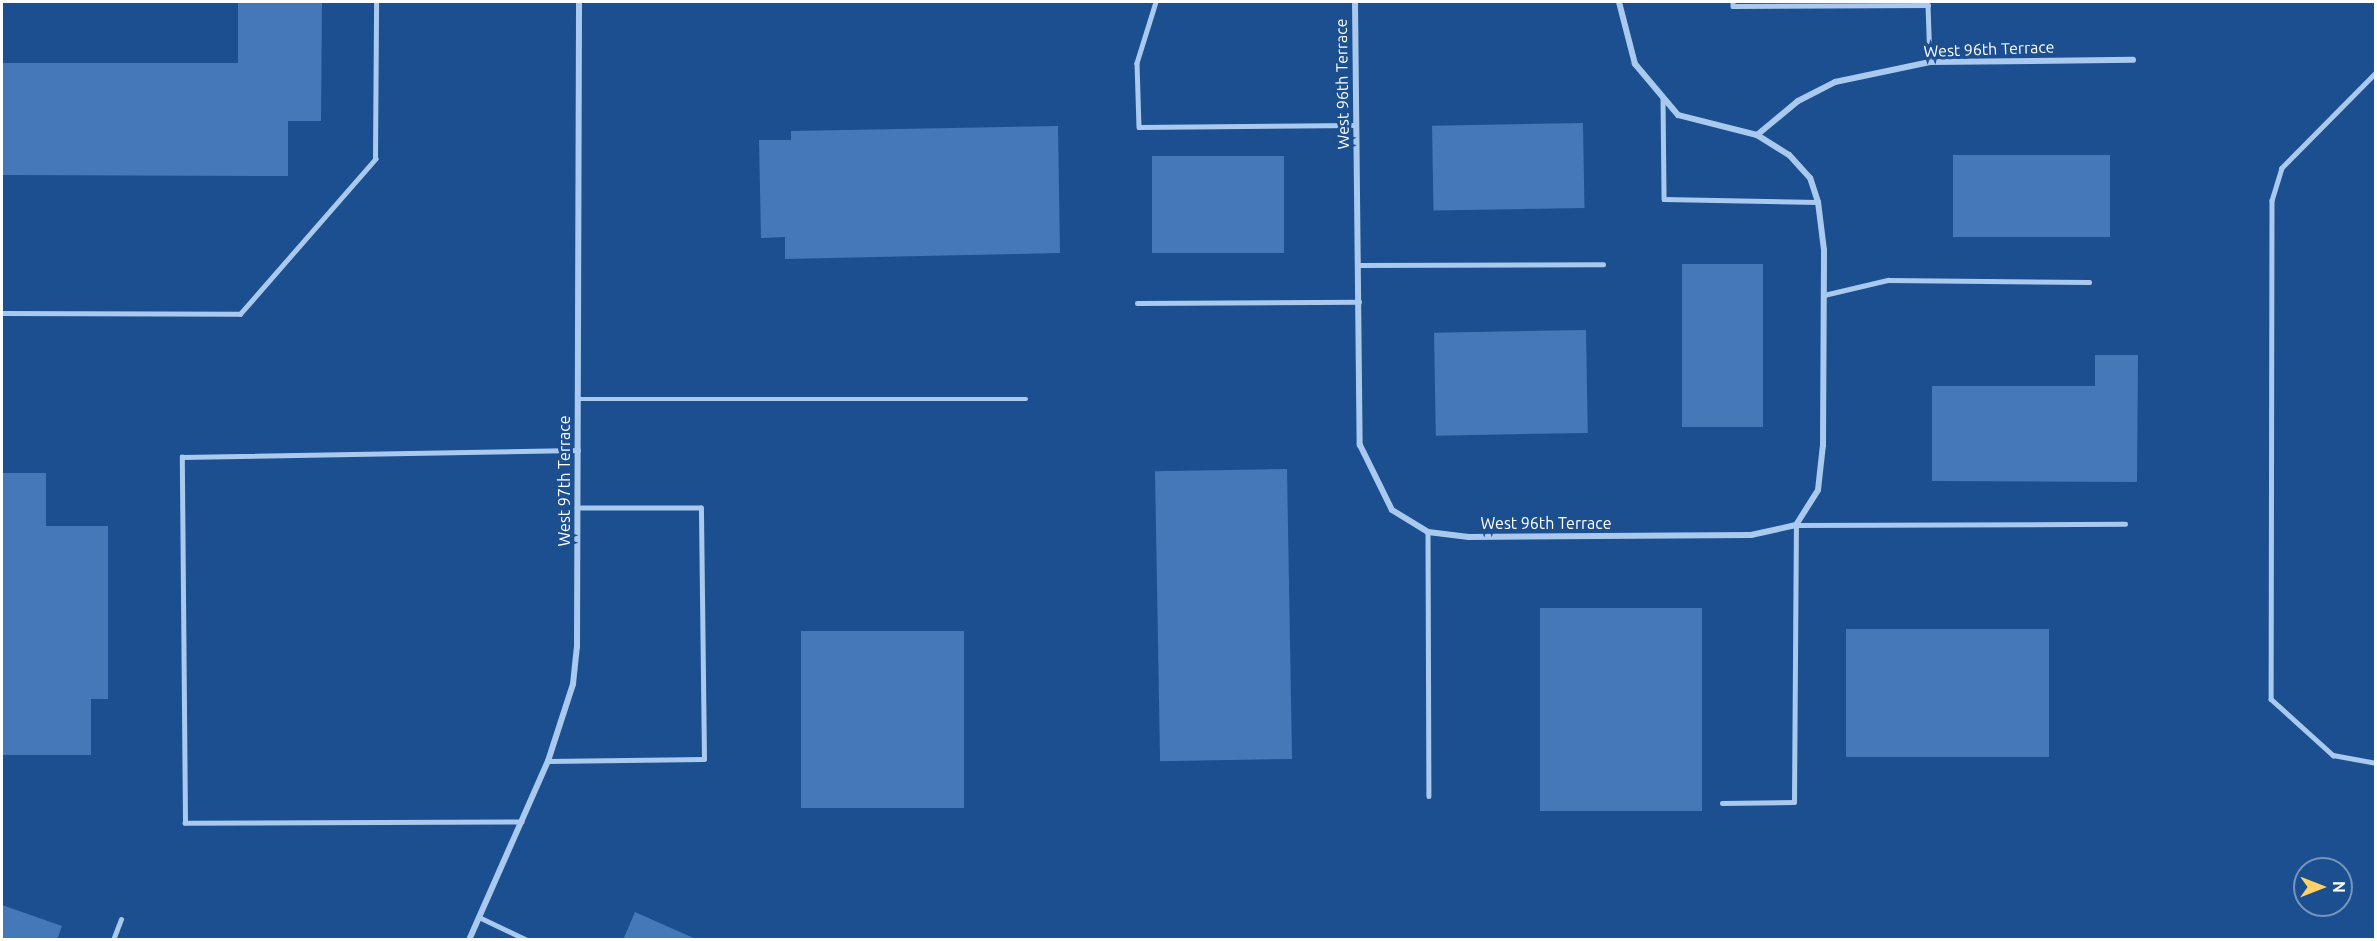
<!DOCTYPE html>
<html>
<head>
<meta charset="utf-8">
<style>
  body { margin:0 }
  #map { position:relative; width:2377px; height:941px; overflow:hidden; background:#1b4f8f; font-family:Ubuntu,sans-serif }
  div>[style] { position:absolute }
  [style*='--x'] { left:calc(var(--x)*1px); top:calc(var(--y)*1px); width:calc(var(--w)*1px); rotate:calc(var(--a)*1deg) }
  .building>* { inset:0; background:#4478b7; transform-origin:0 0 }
  .lane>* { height:4.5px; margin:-2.25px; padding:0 2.25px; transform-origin:2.25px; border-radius:2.25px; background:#a9c9ee }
  .street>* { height:6px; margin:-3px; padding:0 3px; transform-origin:3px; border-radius:3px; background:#a9c9ee }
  span { translate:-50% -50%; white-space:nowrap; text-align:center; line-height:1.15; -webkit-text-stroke:6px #1b4f8f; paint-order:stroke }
  .street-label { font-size:16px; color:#fff }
  .frame { position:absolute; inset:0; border:3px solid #fff; pointer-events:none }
  .north { position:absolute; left:2293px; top:857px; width:60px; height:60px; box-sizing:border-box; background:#1b4f8f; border:2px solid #7695bc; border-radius:50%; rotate:90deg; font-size:16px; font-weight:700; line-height:24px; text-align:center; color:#fff }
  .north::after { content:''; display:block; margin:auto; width:21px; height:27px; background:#ffd166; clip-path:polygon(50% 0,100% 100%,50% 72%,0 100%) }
</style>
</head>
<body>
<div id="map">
  <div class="building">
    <div style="clip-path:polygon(238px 2px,322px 2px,321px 121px,288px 121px,288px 176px,2px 175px,2px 63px,238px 63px)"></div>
    <div style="left:1583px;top:123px;width:85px;height:151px;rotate:89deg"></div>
    <div style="clip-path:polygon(1058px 126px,1060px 253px,785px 259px,785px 237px,761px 238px,759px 140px,791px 140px,791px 131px)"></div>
    <div style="left:1953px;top:155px;width:157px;height:82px"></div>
    <div style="left:1284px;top:156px;width:97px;height:132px;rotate:90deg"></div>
    <div style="left:1682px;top:264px;width:81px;height:163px"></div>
    <div style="left:1586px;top:330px;width:103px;height:152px;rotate:89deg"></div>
    <div style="clip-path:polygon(2095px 355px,2138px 355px,2137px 482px,1932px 481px,1932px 386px,2095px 386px)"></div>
    <div style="left:1287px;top:469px;width:290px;height:132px;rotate:89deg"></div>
    <div style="clip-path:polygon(2px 473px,46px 473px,46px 526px,108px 526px,108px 699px,91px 699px,91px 755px,2px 755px)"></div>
    <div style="left:1540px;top:608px;width:162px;height:203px"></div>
    <div style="left:1846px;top:629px;width:203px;height:128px"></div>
    <div style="left:964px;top:631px;width:177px;height:163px;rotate:90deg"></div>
    <div style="clip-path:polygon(2px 905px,62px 926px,57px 940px,2px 940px)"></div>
    <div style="clip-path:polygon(635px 912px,698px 940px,623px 940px)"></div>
  </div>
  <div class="lane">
    <div style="--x:1156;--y:2;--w:64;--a:107.3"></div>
    <div style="--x:1137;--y:63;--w:64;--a:88.2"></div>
    <div style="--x:1139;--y:127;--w:217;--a:-0.5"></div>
    <div style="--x:1733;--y:2;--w:4;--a:90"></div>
    <div style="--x:1733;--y:6;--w:195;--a:-0.3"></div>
    <div style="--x:1928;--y:5;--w:57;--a:88"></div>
    <div style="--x:2376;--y:73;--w:134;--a:134.7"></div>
    <div style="--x:2282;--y:168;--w:34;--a:107"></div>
    <div style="--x:2272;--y:200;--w:499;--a:90.1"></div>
    <div style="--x:2271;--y:699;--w:84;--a:42.1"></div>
    <div style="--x:2333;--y:755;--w:44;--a:10.5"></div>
    <div style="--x:1663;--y:97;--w:102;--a:89.4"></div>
    <div style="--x:1664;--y:199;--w:154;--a:1.1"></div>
    <div style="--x:1358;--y:265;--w:245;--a:-0.2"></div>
    <div style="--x:1824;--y:295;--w:66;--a:-13.2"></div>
    <div style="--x:1888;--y:280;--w:201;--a:0.6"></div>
    <div style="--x:1137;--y:303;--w:222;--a:-0.3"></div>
    <div style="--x:2;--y:313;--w:238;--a:0.2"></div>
    <div style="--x:240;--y:314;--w:206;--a:-48.9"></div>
    <div style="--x:375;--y:159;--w:157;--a:-89.6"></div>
    <div style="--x:578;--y:399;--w:448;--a:0"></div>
    <div style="--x:1428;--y:532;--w:264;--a:89.8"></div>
    <div style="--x:548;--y:761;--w:156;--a:-0.7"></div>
    <div style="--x:704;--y:759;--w:251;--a:-90.7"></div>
    <div style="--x:701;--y:508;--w:124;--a:180"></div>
    <div style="--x:1722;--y:803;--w:72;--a:-0.8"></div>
    <div style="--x:1794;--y:802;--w:277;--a:-89.6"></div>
    <div style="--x:1796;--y:525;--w:329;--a:-0.2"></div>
    <div style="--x:522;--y:822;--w:337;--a:179.8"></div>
    <div style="--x:185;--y:823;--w:366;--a:-90.5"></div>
    <div style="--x:182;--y:457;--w:396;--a:-1"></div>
    <div style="--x:479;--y:917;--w:53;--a:25.6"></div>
    <div style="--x:113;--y:940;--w:22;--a:-69"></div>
  </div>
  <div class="street">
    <div style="--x:1355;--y:2;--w:443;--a:89.4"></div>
    <div style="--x:1360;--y:445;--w:72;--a:63.8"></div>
    <div style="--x:1392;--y:510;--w:42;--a:31.4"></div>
    <div style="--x:1428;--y:532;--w:41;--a:7"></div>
    <div style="--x:1469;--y:537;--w:282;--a:-0.4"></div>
    <div style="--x:1751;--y:535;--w:46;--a:-12.5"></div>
    <div style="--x:1796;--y:525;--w:41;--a:-57.8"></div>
    <div style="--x:1818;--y:490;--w:45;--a:-83.7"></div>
    <div style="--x:1823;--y:445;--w:195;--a:-89.7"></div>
    <div style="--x:1824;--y:250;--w:48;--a:-97.1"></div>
    <div style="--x:1818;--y:202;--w:25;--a:-108"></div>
    <div style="--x:1810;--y:178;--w:31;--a:-132"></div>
    <div style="--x:1789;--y:155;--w:38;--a:-148"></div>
    <div style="--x:1757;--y:135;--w:81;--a:-165.8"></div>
    <div style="--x:1678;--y:115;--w:67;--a:-130.1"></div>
    <div style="--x:1635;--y:64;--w:64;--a:-104.5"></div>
    <div style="--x:1757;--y:135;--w:53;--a:-39.7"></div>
    <div style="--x:1798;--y:101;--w:42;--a:-27.2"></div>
    <div style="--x:1835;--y:82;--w:97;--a:-11.9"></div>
    <div style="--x:1930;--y:62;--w:203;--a:-0.6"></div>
    <div style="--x:469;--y:940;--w:196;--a:-66.2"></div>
    <div style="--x:548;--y:761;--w:81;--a:-72"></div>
    <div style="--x:573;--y:684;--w:37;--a:-84"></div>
    <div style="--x:577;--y:647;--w:645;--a:-89.82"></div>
  </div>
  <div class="street-label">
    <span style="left:1989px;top:49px;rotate:-2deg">West 96th Terrace</span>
    <span style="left:1342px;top:84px;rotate:-91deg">West 96th Terrace</span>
    <span style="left:564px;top:481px;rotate:-90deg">West 97th Terrace</span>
    <span style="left:1546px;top:523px">West 96th Terrace</span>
  </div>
  <div class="frame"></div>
  <div class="north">N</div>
</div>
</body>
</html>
